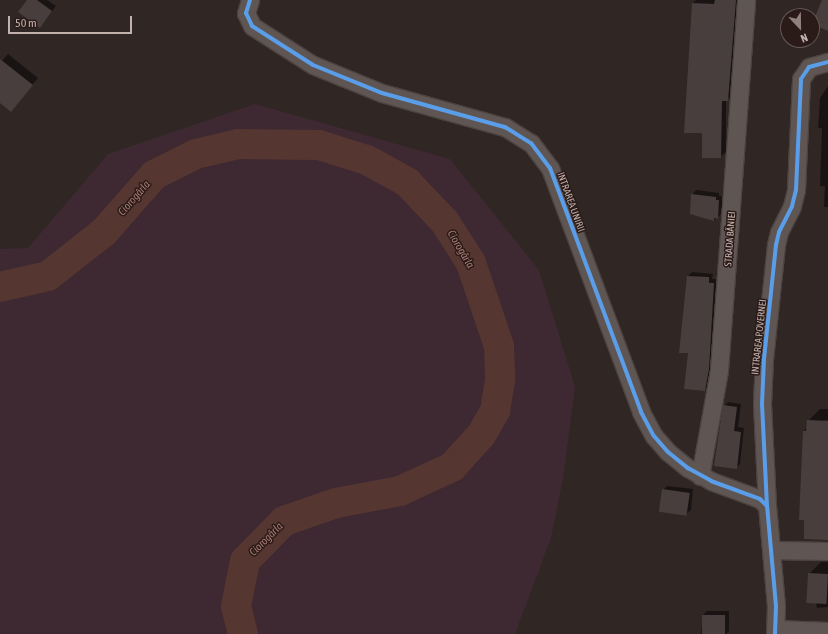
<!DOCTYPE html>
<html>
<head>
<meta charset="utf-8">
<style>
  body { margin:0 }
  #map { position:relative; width:828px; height:634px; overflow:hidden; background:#302624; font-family:"Asap Condensed",sans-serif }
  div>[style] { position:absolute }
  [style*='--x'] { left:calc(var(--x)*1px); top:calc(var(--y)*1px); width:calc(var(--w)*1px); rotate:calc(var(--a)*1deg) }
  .green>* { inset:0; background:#3e2932 }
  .shadow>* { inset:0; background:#0007 }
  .river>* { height:30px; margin:-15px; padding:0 15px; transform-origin:15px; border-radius:15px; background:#563630 }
  .building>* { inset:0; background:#483e3d; transform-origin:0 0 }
  .roads { filter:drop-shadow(1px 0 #4b4341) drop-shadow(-1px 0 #4b4341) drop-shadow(0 1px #4b4341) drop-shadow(0 -1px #4b4341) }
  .minor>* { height:17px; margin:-8.5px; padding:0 8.5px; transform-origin:8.5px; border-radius:8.5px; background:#5f5653 }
  .cycleway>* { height:4px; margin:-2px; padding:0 2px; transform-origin:2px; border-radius:2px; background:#5a9eea }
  span { translate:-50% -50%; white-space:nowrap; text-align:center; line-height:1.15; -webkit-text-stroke:3px #2a1b18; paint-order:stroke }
  .street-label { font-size:10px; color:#c3b1ac }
  .water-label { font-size:11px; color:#ab7c74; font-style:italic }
  .north { position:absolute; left:780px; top:8px; width:40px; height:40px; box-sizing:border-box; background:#2a1b18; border:1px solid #675753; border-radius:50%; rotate:158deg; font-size:11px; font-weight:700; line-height:16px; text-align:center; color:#c3b1ac }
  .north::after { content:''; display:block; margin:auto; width:14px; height:18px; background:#90807c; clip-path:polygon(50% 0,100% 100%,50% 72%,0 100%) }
  .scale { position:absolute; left:8px; top:16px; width:124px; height:18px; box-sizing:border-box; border:2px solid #c3b1ac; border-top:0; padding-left:5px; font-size:12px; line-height:14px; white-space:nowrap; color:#c3b1ac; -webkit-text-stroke:3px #2a1b18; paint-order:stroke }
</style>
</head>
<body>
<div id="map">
  <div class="green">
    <div style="clip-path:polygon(255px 104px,450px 159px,539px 270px,575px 387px,563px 479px,551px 538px,515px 634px,0 634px,0 249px,28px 248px,108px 154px)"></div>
  </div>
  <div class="shadow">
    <div style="clip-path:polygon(28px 0,47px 0,56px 6px,40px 27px)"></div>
    <div style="clip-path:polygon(696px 0,741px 0,733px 95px,726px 100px,726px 152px,720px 157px,703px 132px,693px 3px)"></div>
    <div style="clip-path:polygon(8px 54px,38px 78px,11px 111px,0 102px,0 63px)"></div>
    <div style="clip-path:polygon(828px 86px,828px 207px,824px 207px,825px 186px,820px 186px,822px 128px,818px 128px,820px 98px)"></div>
    <div style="clip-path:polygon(696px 190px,719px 193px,719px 196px,723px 196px,721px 214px,717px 218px,714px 220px,692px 195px)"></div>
    <div style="clip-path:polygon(692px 272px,713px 274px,712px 279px,717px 279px,713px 364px,709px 386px,705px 390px,688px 276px)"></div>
    <div style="clip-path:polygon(728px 402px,741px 404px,738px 427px,744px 428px,740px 464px,736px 468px,724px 406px)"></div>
    <div style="clip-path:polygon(820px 409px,828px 409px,828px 420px,814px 422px,828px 422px,828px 539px,804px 431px,807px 427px,808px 421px)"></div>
    <div style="clip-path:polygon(667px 486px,693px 489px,691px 510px,686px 514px,663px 490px)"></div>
    <div style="clip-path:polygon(821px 562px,828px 562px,828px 607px,817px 608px,809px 574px)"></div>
    <div style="clip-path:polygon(707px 611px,729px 611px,729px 631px,726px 634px,701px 634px,703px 615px)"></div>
  </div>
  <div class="river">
    <div style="--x:0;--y:287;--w:49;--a:-12.9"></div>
    <div style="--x:48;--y:276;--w:71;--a:-38.2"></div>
    <div style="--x:104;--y:232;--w:76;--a:-48.7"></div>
    <div style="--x:154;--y:175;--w:47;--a:-26.6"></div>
    <div style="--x:196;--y:154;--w:43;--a:-13.4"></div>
    <div style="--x:238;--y:144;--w:81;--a:0.7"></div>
    <div style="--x:319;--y:145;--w:50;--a:17.4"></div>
    <div style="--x:367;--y:160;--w:46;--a:28.8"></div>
    <div style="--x:407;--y:182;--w:55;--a:46.5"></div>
    <div style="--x:445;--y:222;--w:49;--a:57.6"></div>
    <div style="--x:471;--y:263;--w:88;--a:71.4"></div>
    <div style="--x:499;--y:346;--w:34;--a:88"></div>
    <div style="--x:500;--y:380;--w:31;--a:99"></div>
    <div style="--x:495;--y:411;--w:28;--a:120"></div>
    <div style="--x:481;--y:435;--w:43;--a:132.2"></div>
    <div style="--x:452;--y:467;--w:57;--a:155.2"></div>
    <div style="--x:400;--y:491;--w:65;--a:169.4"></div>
    <div style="--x:336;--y:503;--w:55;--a:160.9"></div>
    <div style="--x:284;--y:521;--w:56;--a:134.3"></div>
    <div style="--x:245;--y:561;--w:46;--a:101.3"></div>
    <div style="--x:236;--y:606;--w:29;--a:76"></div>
  </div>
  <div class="building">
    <div style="clip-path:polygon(27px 0,37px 0,52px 11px,40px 28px,18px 12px)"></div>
    <div style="clip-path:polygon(715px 0,736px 0,728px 101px,722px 101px,721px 158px,702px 158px,702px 133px,684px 133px,692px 3px,714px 4px)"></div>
    <div style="clip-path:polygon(822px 0,828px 0,828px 31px,812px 24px)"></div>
    <div style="clip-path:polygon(0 59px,33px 85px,11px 112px,0 103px)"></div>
    <div style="clip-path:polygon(691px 194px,716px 197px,716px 200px,719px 200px,718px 219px,714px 218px,714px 221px,690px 214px)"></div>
    <div style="clip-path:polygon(687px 276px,709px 277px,709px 283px,714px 283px,709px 369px,705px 391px,684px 389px,688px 353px,679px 353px)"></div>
    <div style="clip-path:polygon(723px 405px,737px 407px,734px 431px,741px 432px,737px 469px,714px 466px)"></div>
    <div style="clip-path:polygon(807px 420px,828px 421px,828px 540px,804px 539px,804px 520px,799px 520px,803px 431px,806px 431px)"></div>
    <div style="left:662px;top:489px;width:28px;height:23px;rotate:8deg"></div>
    <div style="left:808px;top:573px;width:20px;height:30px;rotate:3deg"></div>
    <div style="left:702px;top:615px;width:23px;height:19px"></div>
  </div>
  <div class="roads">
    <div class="minor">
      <div style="--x:250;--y:0;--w:14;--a:107"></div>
      <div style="--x:246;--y:13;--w:14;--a:65"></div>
      <div style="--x:252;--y:26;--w:72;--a:32.6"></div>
      <div style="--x:313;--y:65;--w:74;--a:22.1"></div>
      <div style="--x:382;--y:93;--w:128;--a:15.5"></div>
      <div style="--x:505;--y:127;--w:31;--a:32"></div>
      <div style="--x:531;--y:143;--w:31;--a:53"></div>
      <div style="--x:550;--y:168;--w:260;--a:69.5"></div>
      <div style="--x:641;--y:412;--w:27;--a:62"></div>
      <div style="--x:654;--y:436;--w:21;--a:49"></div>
      <div style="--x:668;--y:452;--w:26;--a:39"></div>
      <div style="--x:688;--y:468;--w:26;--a:29"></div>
      <div style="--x:711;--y:481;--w:52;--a:20.2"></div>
      <div style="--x:760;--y:499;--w:10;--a:45"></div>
      <div style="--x:700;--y:476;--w:108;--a:-79.8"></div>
      <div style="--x:719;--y:370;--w:371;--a:-85.8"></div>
      <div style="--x:772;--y:550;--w:56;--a:1"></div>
      <div style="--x:776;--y:629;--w:52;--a:2.2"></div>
      <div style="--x:775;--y:634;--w:28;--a:-88"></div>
      <div style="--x:776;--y:606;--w:100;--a:-95.1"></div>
      <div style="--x:767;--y:506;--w:102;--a:-92.8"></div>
      <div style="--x:762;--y:404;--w:45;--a:-87.5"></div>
      <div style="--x:764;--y:359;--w:115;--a:-84"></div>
      <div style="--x:776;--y:245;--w:13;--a:-77"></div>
      <div style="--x:779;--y:232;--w:29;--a:-63"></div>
      <div style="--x:792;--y:206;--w:16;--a:-76"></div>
      <div style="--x:796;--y:190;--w:111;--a:-87.4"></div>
      <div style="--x:801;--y:79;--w:14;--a:-56"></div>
      <div style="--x:809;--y:67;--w:20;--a:-15"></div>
    </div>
  </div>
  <div class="cycleway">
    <div style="--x:250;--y:0;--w:14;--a:107"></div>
    <div style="--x:246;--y:13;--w:14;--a:65"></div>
    <div style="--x:252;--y:26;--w:72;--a:32.6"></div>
    <div style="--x:313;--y:65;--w:74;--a:22.1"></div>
    <div style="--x:382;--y:93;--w:128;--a:15.5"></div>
    <div style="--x:505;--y:127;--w:31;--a:32"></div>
    <div style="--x:531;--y:143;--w:31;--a:53"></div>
    <div style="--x:550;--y:168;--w:260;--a:69.5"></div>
    <div style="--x:641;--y:412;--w:27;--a:62"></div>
    <div style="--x:654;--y:436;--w:21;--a:49"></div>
    <div style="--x:668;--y:452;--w:26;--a:39"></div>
    <div style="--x:688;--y:468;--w:26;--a:29"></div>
    <div style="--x:711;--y:481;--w:52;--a:20.2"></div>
    <div style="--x:760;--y:499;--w:10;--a:45"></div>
    <div style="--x:775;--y:634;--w:28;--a:-88"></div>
    <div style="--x:776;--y:606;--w:100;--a:-95.1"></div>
    <div style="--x:767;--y:506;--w:102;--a:-92.8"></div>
    <div style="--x:762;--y:404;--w:45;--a:-87.5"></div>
    <div style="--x:764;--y:359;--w:115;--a:-84"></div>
    <div style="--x:776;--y:245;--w:13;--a:-77"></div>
    <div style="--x:779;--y:232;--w:29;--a:-63"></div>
    <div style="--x:792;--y:206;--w:16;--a:-76"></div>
    <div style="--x:796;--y:190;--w:111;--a:-87.4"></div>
    <div style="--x:801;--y:79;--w:14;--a:-56"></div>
    <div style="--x:809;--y:67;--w:20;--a:-15"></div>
  </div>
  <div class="street-label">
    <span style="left:571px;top:202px;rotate:70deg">INTRAREA UNIRII</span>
    <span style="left:730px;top:239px;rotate:-86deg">STRADA BĂNIEI</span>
    <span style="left:759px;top:337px;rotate:-84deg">INTRAREA POVERNEI</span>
  </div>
  <div class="water-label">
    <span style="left:134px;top:198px;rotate:-49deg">Ciorogârla</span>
    <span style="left:461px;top:249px;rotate:60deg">Ciorogârla</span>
    <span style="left:266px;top:539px;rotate:-45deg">Ciorogârla</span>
  </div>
  <div class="north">N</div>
  <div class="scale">50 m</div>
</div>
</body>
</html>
